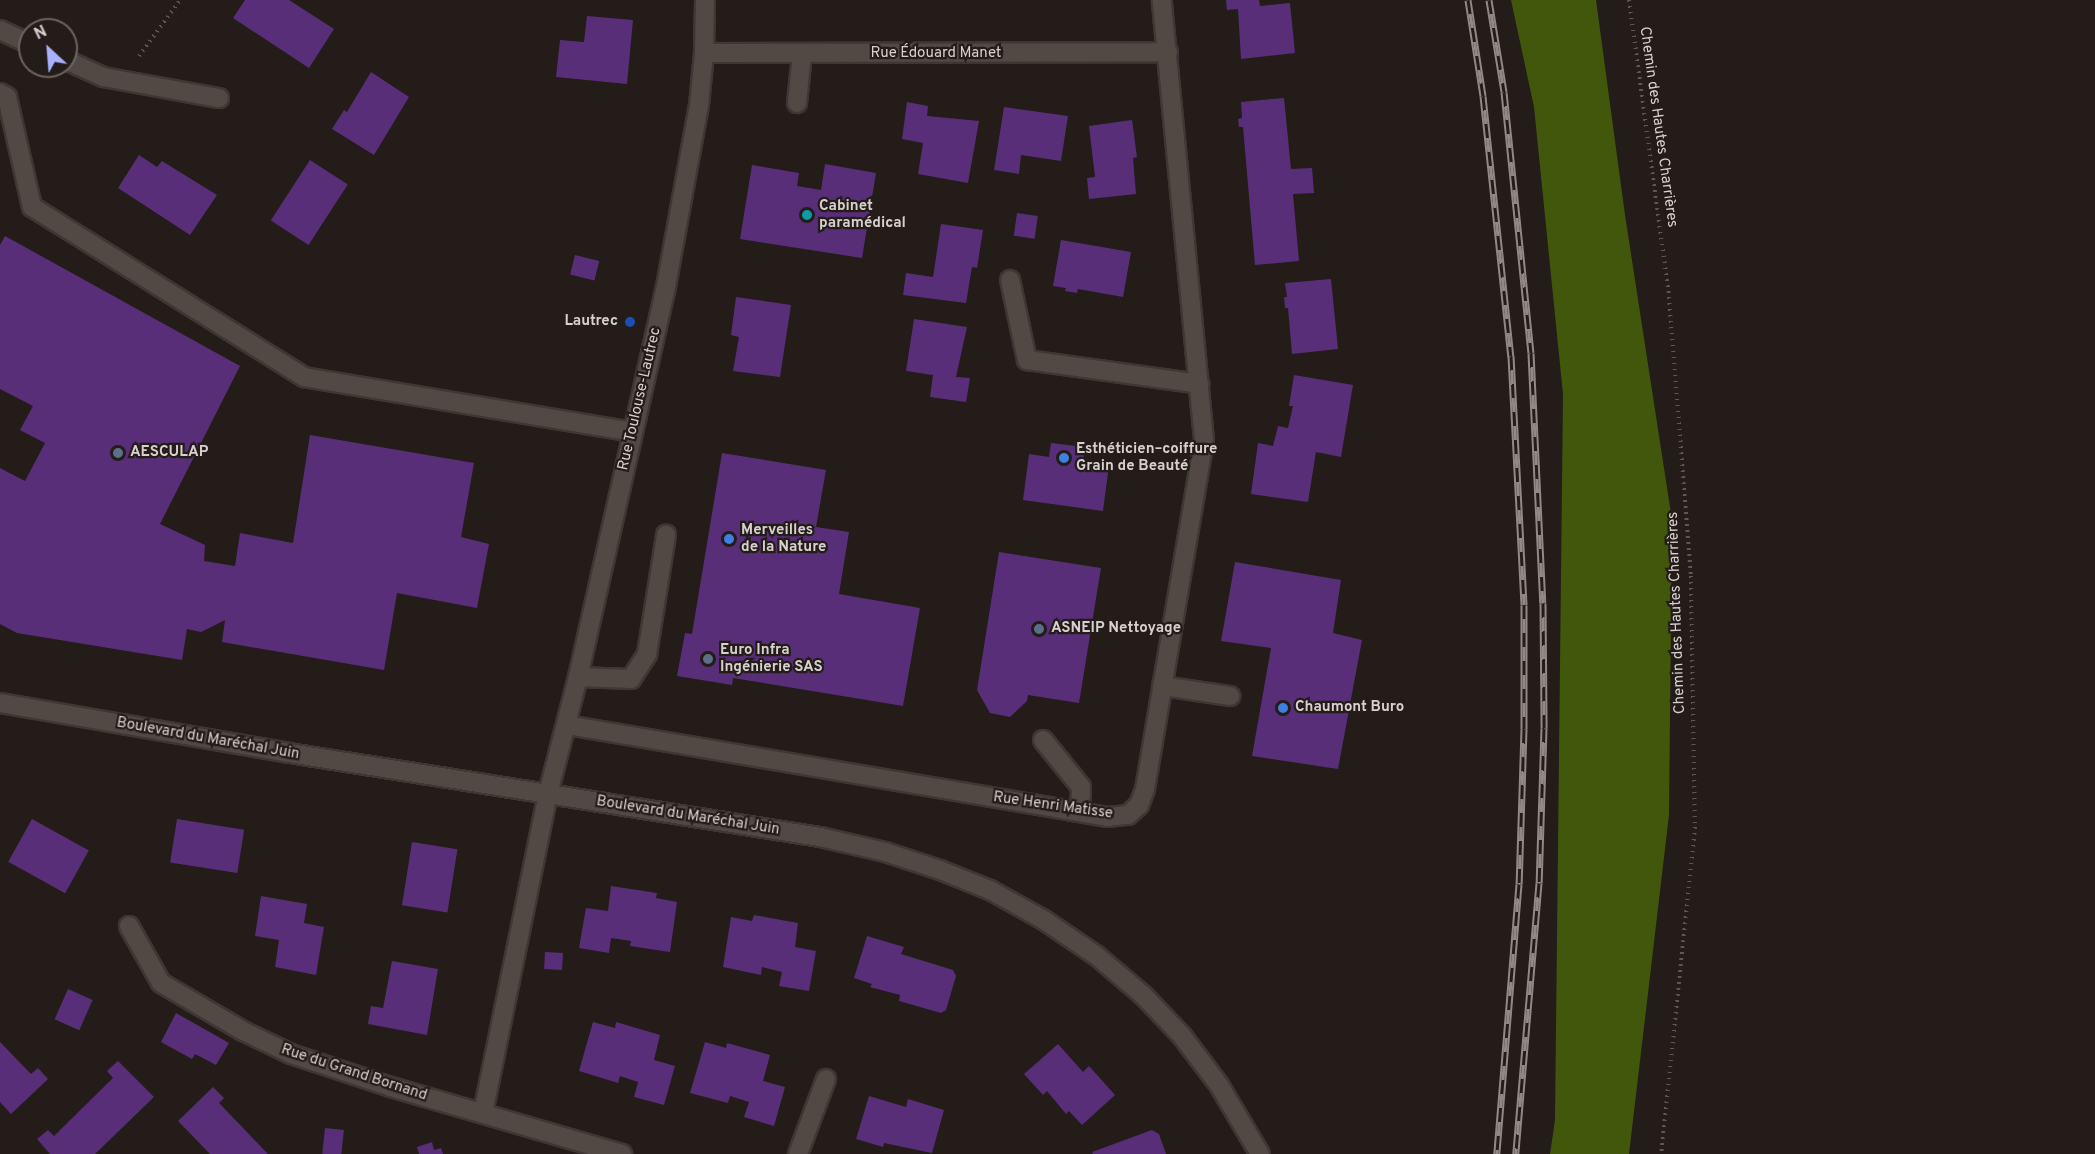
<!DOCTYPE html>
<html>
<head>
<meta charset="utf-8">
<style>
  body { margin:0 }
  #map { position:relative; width:2095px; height:1154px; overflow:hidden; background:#241c19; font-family:Overpass,sans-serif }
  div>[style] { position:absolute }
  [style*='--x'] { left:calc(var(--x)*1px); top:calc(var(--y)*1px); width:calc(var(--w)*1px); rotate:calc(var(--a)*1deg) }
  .forest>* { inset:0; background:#41580c }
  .building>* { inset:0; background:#582e79; transform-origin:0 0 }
  .path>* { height:4px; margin-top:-2px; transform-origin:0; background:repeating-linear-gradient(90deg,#5e5754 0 1.5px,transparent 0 6px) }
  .roads { filter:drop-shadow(2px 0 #3d3735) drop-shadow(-2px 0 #3d3735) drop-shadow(0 2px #3d3735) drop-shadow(0 -2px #3d3735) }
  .minor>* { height:18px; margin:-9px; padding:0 9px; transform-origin:9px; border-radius:9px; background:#524945 }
  .rail>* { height:7px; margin-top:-3.5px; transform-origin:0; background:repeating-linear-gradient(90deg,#241c19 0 14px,#908a87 0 28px); box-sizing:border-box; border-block:2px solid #908a87 }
  .dots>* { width:16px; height:16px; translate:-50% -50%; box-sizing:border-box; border:3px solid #241c19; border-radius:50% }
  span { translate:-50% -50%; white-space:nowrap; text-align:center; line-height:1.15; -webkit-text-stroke:4.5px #241c19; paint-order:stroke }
  .street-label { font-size:15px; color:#d6d0ce }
  .poi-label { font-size:15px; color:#d6d0ce; font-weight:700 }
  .left { translate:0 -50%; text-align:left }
  .right { translate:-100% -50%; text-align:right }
  .north { position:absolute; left:18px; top:18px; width:60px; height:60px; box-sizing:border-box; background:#241c19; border:2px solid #6b6461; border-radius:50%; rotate:334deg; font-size:16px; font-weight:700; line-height:24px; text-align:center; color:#d6d0ce }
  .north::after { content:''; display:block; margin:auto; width:21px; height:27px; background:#a9b0fc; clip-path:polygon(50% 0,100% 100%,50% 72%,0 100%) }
</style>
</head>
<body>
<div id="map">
  <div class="forest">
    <div style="clip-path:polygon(1511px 0,1596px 0,1625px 215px,1672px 520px,1669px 815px,1629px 1154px,1550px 1154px,1555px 1120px,1563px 394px,1534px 107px)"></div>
  </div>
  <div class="building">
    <div style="clip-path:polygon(245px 0,289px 0,334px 29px,309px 68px,233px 18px)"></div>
    <div style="clip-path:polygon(1226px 0,1259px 0,1260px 6px,1290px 3px,1295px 53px,1241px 59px,1238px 9px,1227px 10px)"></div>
    <div style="clip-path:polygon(587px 16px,633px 20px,627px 84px,556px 77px,560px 40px,584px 42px)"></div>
    <div style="clip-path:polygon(371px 72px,409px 97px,374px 155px,332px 129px,344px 110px,347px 112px)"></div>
    <div style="clip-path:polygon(1284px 98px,1291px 169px,1312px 168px,1314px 193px,1293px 194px,1299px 261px,1255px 265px,1243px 127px,1239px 127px,1238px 119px,1242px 118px,1241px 102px)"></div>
    <div style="clip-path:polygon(907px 102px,928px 106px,927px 116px,979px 121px,968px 183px,918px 174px,923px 143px,902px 139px)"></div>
    <div style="clip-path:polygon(1004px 107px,1068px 116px,1061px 161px,1021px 155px,1019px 174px,994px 170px)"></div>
    <div style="clip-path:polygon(1132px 120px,1137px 157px,1133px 158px,1136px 194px,1089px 199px,1087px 178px,1095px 177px,1089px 126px)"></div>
    <div style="clip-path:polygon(139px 155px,157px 167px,162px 161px,217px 195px,190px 235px,118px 188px)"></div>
    <div style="left:310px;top:160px;width:45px;height:72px;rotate:33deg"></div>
    <div style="clip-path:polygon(825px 164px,876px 173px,862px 258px,740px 239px,752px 165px,799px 173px,797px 186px,821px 190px)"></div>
    <div style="left:1017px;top:213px;width:21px;height:23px;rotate:8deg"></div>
    <div style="clip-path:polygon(941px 224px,983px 230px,977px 268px,972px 267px,966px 303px,903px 295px,906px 273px,933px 277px)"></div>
    <div style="clip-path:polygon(5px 236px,240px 366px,160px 524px,205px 545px,204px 561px,235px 566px,240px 533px,293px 543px,310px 435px,474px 463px,461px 537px,489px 544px,477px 608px,397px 593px,384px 670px,222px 642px,225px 620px,201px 632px,187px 629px,182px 660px,17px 633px,0 624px,0 468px,25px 481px,45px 443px,20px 430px,33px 406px,0 389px,0 245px)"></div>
    <div style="clip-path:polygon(1061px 240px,1131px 252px,1123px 297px,1078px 289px,1077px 293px,1065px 291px,1066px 288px,1053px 286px)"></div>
    <div style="left:575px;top:255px;width:25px;height:20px;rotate:14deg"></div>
    <div style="clip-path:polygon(1331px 279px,1338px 349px,1292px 354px,1288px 308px,1285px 308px,1284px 297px,1287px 297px,1285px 283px)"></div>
    <div style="clip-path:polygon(736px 297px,791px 305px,780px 377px,733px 371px,739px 337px,731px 335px)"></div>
    <div style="clip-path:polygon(914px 319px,967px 327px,956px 377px,970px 378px,966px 402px,930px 397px,933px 375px,906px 371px)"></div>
    <div style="clip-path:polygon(1294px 375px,1353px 385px,1341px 457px,1316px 452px,1308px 502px,1251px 494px,1258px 443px,1273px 446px,1278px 426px,1288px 428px,1293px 406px,1289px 406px)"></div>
    <div style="clip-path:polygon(1051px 443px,1085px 447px,1083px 462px,1109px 465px,1103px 511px,1023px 500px,1029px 454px,1049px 457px)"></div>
    <div style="clip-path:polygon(722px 453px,826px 470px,816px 527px,849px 532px,839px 594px,920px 608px,903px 706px,733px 678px,732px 685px,677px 676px,685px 633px,692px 634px)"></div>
    <div style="clip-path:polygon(999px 552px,1101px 568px,1079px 703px,1028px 695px,1027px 701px,1010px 717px,990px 713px,977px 690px)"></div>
    <div style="clip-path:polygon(1235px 562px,1341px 580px,1333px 633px,1362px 640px,1338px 769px,1252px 756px,1271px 648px,1221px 641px)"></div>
    <div style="left:32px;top:819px;width:65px;height:49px;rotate:29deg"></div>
    <div style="left:177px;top:819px;width:68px;height:44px;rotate:9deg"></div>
    <div style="left:412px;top:842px;width:46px;height:64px;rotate:9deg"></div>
    <div style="clip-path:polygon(611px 886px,657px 893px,656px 898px,677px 902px,670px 952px,630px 946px,631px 941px,611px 938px,609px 953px,579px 948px,586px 908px,608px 911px)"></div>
    <div style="clip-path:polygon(261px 896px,307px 904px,304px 923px,324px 927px,316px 975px,275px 967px,279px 940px,255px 936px)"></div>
    <div style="clip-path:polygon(754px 915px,798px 923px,795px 947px,816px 951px,809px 991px,779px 986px,782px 972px,762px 967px,761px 975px,723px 967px,731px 917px,752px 921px)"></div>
    <div style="clip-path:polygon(867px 936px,904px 947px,901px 954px,953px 970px,956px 976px,946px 1010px,941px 1013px,899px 1001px,900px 995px,870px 987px,872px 984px,854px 978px)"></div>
    <div style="left:545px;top:952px;width:18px;height:17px;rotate:3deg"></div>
    <div style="clip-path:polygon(392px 961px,438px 969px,427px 1035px,368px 1024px,371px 1006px,383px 1008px)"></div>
    <div style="left:68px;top:989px;width:27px;height:33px;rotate:24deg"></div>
    <div style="clip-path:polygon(176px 1013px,229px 1043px,216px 1065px,195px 1054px,192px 1059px,161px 1042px)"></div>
    <div style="clip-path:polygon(593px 1022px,615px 1028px,616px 1022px,660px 1035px,654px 1060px,675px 1066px,664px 1105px,634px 1097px,638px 1082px,620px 1076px,618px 1083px,579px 1071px)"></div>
    <div style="clip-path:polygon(0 1042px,31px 1074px,38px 1068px,48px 1079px,11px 1114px,0 1102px)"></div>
    <div style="clip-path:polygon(705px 1042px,726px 1048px,727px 1043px,770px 1055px,763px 1081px,785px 1087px,774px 1126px,744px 1117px,749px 1102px,730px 1096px,728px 1103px,690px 1093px)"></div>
    <div style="clip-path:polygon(1058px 1044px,1083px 1072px,1089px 1066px,1115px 1095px,1082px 1125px,1069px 1111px,1066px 1114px,1047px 1091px,1043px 1095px,1024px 1074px)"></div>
    <div style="clip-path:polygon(118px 1061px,154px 1097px,95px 1154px,50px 1154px,37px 1139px,48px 1130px,54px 1136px,113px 1078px,107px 1071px)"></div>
    <div style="clip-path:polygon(213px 1087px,224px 1098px,219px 1103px,268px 1154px,210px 1154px,178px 1121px)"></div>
    <div style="clip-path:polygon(869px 1096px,906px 1107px,908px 1099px,944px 1110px,932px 1153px,884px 1143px,883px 1147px,856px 1139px)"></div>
    <div style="left:325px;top:1128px;width:19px;height:26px;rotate:6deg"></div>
    <div style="clip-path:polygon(1152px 1130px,1159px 1134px,1166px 1154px,1093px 1154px,1092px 1152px)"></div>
    <div style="clip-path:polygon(432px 1142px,434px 1150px,441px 1148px,443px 1154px,419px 1154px,417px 1147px)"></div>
  </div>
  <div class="path">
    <div style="--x:1629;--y:0;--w:300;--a:82.3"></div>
    <div style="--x:1669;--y:297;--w:280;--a:85.5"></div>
    <div style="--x:1691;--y:576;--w:251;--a:89.1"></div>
    <div style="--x:1695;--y:827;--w:329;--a:95.9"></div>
    <div style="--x:139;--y:56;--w:69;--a:-53.8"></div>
  </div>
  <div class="roads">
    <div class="minor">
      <div style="--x:0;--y:30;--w:33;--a:25"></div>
      <div style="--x:704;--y:53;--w:464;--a:-0.1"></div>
      <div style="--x:66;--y:60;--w:41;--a:24.7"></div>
      <div style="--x:103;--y:77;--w:118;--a:10.3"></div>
      <div style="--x:0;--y:93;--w:8;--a:30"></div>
      <div style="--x:7;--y:97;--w:113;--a:77.2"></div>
      <div style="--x:32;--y:207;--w:321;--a:32"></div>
      <div style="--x:304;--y:377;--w:333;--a:9.5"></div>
      <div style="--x:797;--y:103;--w:48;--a:-84.1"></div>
      <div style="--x:1010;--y:280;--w:82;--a:78"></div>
      <div style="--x:1027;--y:360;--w:174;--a:7.9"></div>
      <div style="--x:578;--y:677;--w:53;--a:2.2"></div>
      <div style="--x:631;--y:679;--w:30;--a:-57"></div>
      <div style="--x:647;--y:654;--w:121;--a:-80.9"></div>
      <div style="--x:1162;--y:686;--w:69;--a:8.4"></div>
      <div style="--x:0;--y:703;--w:293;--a:9.8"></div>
      <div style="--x:289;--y:753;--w:538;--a:8.99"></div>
      <div style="--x:820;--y:837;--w:67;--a:13"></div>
      <div style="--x:885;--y:852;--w:58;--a:18.1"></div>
      <div style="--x:940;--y:870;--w:54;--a:21.8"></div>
      <div style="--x:990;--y:890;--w:62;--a:29.1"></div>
      <div style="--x:1044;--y:920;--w:64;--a:34.2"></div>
      <div style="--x:1097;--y:956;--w:60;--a:40.3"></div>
      <div style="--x:1143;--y:995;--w:57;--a:46.4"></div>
      <div style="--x:1182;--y:1036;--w:61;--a:52.9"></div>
      <div style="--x:1219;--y:1085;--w:80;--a:59.3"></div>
      <div style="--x:567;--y:725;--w:549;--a:9.65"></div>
      <div style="--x:1108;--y:817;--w:20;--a:-6"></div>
      <div style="--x:1128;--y:815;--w:15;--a:-42"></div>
      <div style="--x:1139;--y:805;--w:17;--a:-69"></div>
      <div style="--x:1145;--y:789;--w:354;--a:-80.4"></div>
      <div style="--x:1204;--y:440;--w:442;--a:-95.5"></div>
      <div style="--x:1043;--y:740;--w:60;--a:51"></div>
      <div style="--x:1081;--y:787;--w:25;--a:92"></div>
      <div style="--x:129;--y:926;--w:65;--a:60.7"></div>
      <div style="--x:161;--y:983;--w:95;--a:30.3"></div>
      <div style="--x:243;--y:1031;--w:53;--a:25.6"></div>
      <div style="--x:291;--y:1054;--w:105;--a:18.3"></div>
      <div style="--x:391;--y:1087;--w:241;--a:16.2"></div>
      <div style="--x:483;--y:1113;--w:326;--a:-78.5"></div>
      <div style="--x:548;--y:794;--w:121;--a:-75.6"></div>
      <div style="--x:578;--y:677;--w:395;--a:-77.3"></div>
      <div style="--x:665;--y:292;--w:190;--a:-79.7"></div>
      <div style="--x:699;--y:105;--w:52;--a:-84.5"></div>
      <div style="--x:704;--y:53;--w:53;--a:-88.9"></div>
      <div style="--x:798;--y:1154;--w:80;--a:-69.5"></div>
    </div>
  </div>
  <div class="rail">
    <div style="--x:1468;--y:0;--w:97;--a:81.1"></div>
    <div style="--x:1483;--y:96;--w:262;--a:83.9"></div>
    <div style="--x:1511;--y:356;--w:249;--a:87"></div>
    <div style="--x:1524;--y:605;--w:124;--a:90"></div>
    <div style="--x:1524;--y:729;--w:155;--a:91.8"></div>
    <div style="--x:1519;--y:884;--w:271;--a:94.7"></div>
    <div style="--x:1489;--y:0;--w:93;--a:80.7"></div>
    <div style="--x:1504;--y:92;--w:262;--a:84.1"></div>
    <div style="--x:1531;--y:353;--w:250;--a:87.3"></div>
    <div style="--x:1543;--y:603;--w:125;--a:89.5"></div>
    <div style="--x:1544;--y:728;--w:155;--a:91.8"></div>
    <div style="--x:1539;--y:883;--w:272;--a:94.9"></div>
  </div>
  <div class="dots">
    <div style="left:807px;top:215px;background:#0f9aa8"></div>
    <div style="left:630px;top:322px;background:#1a4fb4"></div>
    <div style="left:118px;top:453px;background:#5c6f8a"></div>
    <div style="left:1064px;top:458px;background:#3f7fe0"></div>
    <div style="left:729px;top:539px;background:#3f7fe0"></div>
    <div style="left:1039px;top:629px;background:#5c6f8a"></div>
    <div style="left:708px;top:659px;background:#5c6f8a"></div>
    <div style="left:1283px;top:708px;background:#3f7fe0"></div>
  </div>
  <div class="street-label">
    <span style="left:936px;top:54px">Rue Édouard Manet</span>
    <span style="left:1658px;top:127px;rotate:82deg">Chemin des Hautes Charrières</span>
    <span style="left:640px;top:399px;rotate:-77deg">Rue Toulouse-Lautrec</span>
    <span style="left:1677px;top:613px;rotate:-92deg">Chemin des Hautes Charrières</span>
    <span style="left:208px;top:739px;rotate:10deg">Boulevard du Maréchal Juin</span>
    <span style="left:1053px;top:806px;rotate:8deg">Rue Henri Matisse</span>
    <span style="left:688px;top:816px;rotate:9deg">Boulevard du Maréchal Juin</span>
    <span style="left:354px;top:1073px;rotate:18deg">Rue du Grand Bornand</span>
  </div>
  <div class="poi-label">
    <span class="left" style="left:819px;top:215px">Cabinet<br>paramédical</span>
    <span class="right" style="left:618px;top:322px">Lautrec</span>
    <span class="left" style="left:1076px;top:458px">Esthéticien–coiffure<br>Grain de Beauté</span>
    <span class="left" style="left:130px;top:453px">AESCULAP</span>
    <span class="left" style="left:741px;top:539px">Merveilles<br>de la Nature</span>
    <span class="left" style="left:1051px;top:629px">ASNEIP Nettoyage</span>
    <span class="left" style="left:720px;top:659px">Euro Infra<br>Ingénierie SAS</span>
    <span class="left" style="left:1295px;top:708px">Chaumont Buro</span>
  </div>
  <div class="north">N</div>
</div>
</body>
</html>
